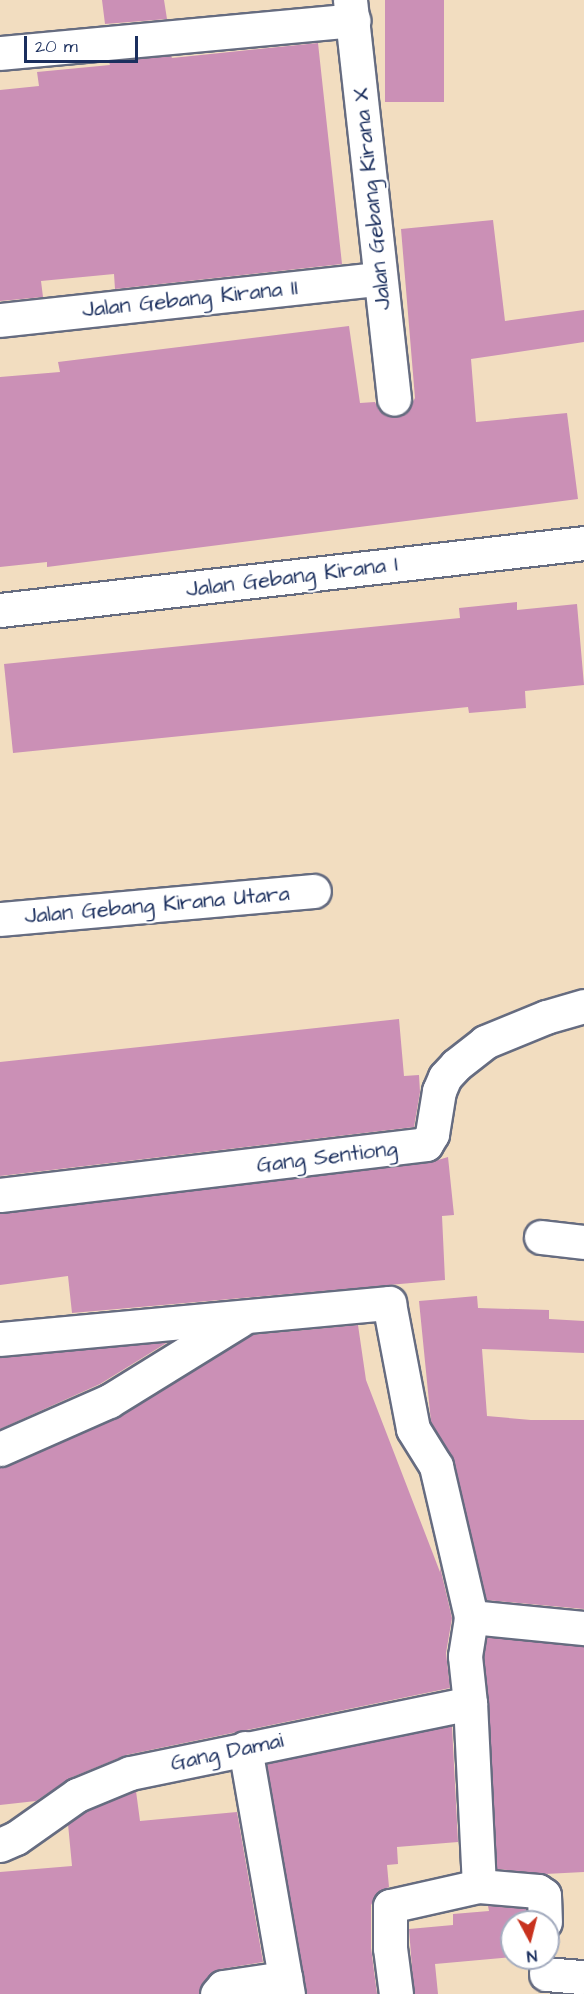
<!DOCTYPE html>
<html>
<head>
<meta charset="utf-8">
<style>
  body { margin:0 }
  #map { position:relative; width:584px; height:1994px; overflow:hidden; background:#f2ddc0; font-family:"Architects Daughter",sans-serif }
  div>[style] { position:absolute }
  [style*='--x'] { left:calc(var(--x)*1px); top:calc(var(--y)*1px); width:calc(var(--w)*1px); rotate:calc(var(--a)*1deg) }
  .building>* { inset:0; background:#cb90b6; transform-origin:0 0 }
  .roads { filter:drop-shadow(2px 0 #666c80) drop-shadow(-2px 0 #666c80) drop-shadow(0 2px #666c80) drop-shadow(0 -2px #666c80) }
  .minor>* { height:33px; margin:-16.5px; padding:0 16.5px; transform-origin:16.5px; border-radius:16.5px; background:#fff }
  span { translate:-50% -50%; white-space:nowrap; text-align:center; line-height:1.15; -webkit-text-stroke:4.5px #fff; paint-order:stroke }
  .street-label { font-size:22px; color:#1b2f5e }
  .north { position:absolute; left:500px; top:1910px; width:60px; height:60px; box-sizing:border-box; background:#fff; border:2px solid #a4acbf; border-radius:50%; rotate:173deg; font-size:16px; font-weight:700; line-height:24px; text-align:center; color:#1b2f5e }
  .north::after { content:''; display:block; margin:auto; width:21px; height:27px; background:#c8321e; clip-path:polygon(50% 0,100% 100%,50% 72%,0 100%) }
  .scale { position:absolute; left:24px; top:36px; width:114px; height:27px; box-sizing:border-box; border:3px solid #1b2f5e; border-top:0; padding-left:8px; font-size:18px; line-height:21px; white-space:nowrap; color:#1b2f5e; -webkit-text-stroke:4px #fff; paint-order:stroke }
</style>
</head>
<body>
<div id="map">
  <div class="building">
    <div style="clip-path:polygon(102px 0,164px 0,167px 19px,105px 24px)"></div>
    <div style="left:385px;top:0;width:59px;height:102px"></div>
    <div style="clip-path:polygon(318px 43px,342px 264px,115px 289px,114px 274px,41px 281px,43px 297px,0 301px,0 90px,39px 86px,37px 72px,110px 65px,109px 62px,171px 56px,172px 58px)"></div>
    <div style="clip-path:polygon(493px 220px,505px 321px,584px 310px,584px 342px,471px 359px,476px 422px,567px 413px,578px 499px,47px 567px,47px 562px,0 567px,0 377px,60px 372px,58px 362px,349px 326px,360px 403px,375px 402px,379px 410px,386px 416px,397px 417px,406px 414px,415px 398px,401px 229px)"></div>
    <div style="clip-path:polygon(517px 602px,517px 610px,577px 604px,584px 685px,525px 691px,526px 708px,469px 713px,468px 707px,13px 753px,4px 664px,460px 618px,459px 608px)"></div>
    <div style="clip-path:polygon(399px 1019px,404px 1076px,419px 1075px,420px 1092px,414px 1127px,0 1176px,0 1062px)"></div>
    <div style="clip-path:polygon(448px 1157px,454px 1215px,442px 1216px,445px 1280px,72px 1313px,68px 1276px,0 1285px,0 1213px,428px 1163px)"></div>
    <div style="clip-path:polygon(477px 1296px,478px 1308px,549px 1310px,549px 1319px,584px 1321px,584px 1353px,482px 1349px,487px 1416px,531px 1420px,584px 1420px,584px 1609px,486px 1600px,454px 1461px,431px 1422px,419px 1301px)"></div>
    <div style="clip-path:polygon(358px 1325px,366px 1380px,440px 1572px,440px 1567px,452px 1618px,446px 1653px,450px 1688px,126px 1755px,70px 1778px,36px 1801px,0 1805px,0 1467px,119px 1417px,251px 1335px)"></div>
    <div style="clip-path:polygon(168px 1342px,100px 1384px,0 1429px,0 1358px)"></div>
    <div style="clip-path:polygon(487px 1637px,584px 1646px,584px 1872px,545px 1874px,497px 1869px,484px 1656px)"></div>
    <div style="clip-path:polygon(452px 1726px,458px 1842px,397px 1847px,398px 1864px,387px 1865px,389px 1887px,378px 1892px,371px 1905px,371px 1948px,377px 1994px,306px 1994px,267px 1764px)"></div>
    <div style="clip-path:polygon(136px 1791px,140px 1821px,237px 1812px,263px 1962px,220px 1969px,203px 1982px,199px 1994px,0 1994px,0 1872px,72px 1866px,68px 1824px,86px 1812px)"></div>
    <div style="clip-path:polygon(488px 1906px,526px 1909px,526px 1922px,512px 1922px,512px 1957px,435px 1964px,438px 1994px,414px 1994px,409px 1929px,453px 1925px,453px 1914px,489px 1911px)"></div>
  </div>
  <div class="roads">
    <div class="minor">
      <div style="--x:350;--y:0;--w:401;--a:83.7"></div>
      <div style="--x:0;--y:53;--w:355;--a:-5.3"></div>
      <div style="--x:0;--y:320;--w:382;--a:-6.2"></div>
      <div style="--x:0;--y:610;--w:588;--a:-6.54"></div>
      <div style="--x:0;--y:919;--w:315;--a:-5.1"></div>
      <div style="--x:0;--y:1195;--w:429;--a:-6.8"></div>
      <div style="--x:426;--y:1144;--w:12;--a:-59"></div>
      <div style="--x:432;--y:1134;--w:44;--a:-80.8"></div>
      <div style="--x:439;--y:1091;--w:15;--a:-67"></div>
      <div style="--x:445;--y:1077;--w:16;--a:-47"></div>
      <div style="--x:456;--y:1065;--w:37;--a:-38"></div>
      <div style="--x:485;--y:1042;--w:66;--a:-22.3"></div>
      <div style="--x:546;--y:1017;--w:40;--a:-16"></div>
      <div style="--x:541;--y:1237;--w:43;--a:6.6"></div>
      <div style="--x:0;--y:1339;--w:391;--a:-5.3"></div>
      <div style="--x:389;--y:1303;--w:128;--a:79.2"></div>
      <div style="--x:413;--y:1429;--w:44;--a:58.1"></div>
      <div style="--x:436;--y:1466;--w:155;--a:76.9"></div>
      <div style="--x:0;--y:1449;--w:119;--a:-23.8"></div>
      <div style="--x:109;--y:1401;--w:154;--a:-31.7"></div>
      <div style="--x:245;--y:1748;--w:250;--a:80.1"></div>
      <div style="--x:0;--y:1845;--w:17;--a:-24"></div>
      <div style="--x:16;--y:1838;--w:75;--a:-35.2"></div>
      <div style="--x:77;--y:1795;--w:57;--a:-22.5"></div>
      <div style="--x:130;--y:1773;--w:347;--a:-11.6"></div>
      <div style="--x:479;--y:1886;--w:183;--a:-92.8"></div>
      <div style="--x:470;--y:1703;--w:47;--a:-96.1"></div>
      <div style="--x:465;--y:1656;--w:39;--a:-81"></div>
      <div style="--x:471;--y:1617;--w:114;--a:5.6"></div>
      <div style="--x:546;--y:1974;--w:38;--a:5"></div>
      <div style="--x:217;--y:1994;--w:9;--a:-49"></div>
      <div style="--x:223;--y:1987;--w:63;--a:-8.3"></div>
      <div style="--x:396;--y:1994;--w:46;--a:-97.4"></div>
      <div style="--x:390;--y:1948;--w:42;--a:-90"></div>
      <div style="--x:390;--y:1906;--w:91;--a:-12.7"></div>
      <div style="--x:479;--y:1886;--w:59;--a:4.8"></div>
      <div style="--x:538;--y:1891;--w:7;--a:34"></div>
      <div style="--x:544;--y:1895;--w:27;--a:88"></div>
    </div>
  </div>
  <div class="street-label">
    <span style="left:372px;top:199px;rotate:-96deg">Jalan Gebang Kirana X</span>
    <span style="left:190px;top:299px;rotate:-6deg">Jalan Gebang Kirana II</span>
    <span style="left:292px;top:577px;rotate:-7deg">Jalan Gebang Kirana I</span>
    <span style="left:157px;top:905px;rotate:-5deg">Jalan Gebang Kirana Utara</span>
    <span style="left:327px;top:1157px;rotate:-7deg">Gang Sentiong</span>
    <span style="left:227px;top:1752px;rotate:-12deg">Gang Damai</span>
  </div>
  <div class="north">N</div>
  <div class="scale">20 m</div>
</div>
</body>
</html>
